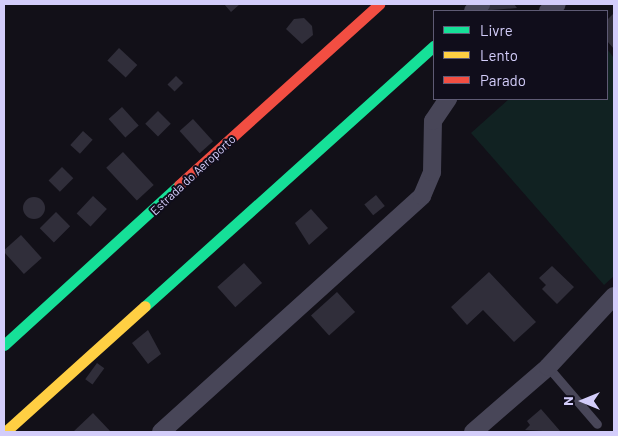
<!DOCTYPE html>
<html>
<head>
<meta charset="utf-8">
<style>
  body { margin:0 }
  #map { position:relative; width:618px; height:436px; overflow:hidden; background:#121018; font-family:Barlow,sans-serif }
  div>[style] { position:absolute }
  [style*='--x'] { left:calc(var(--x)*1px); top:calc(var(--y)*1px); width:calc(var(--w)*1px); rotate:calc(var(--a)*1deg) }
  .green>* { inset:0; background:#122 }
  .building>* { inset:0; background:#302e3a; transform-origin:0 0 }
  .round { border-radius:50% }
  .lane>* { height:9px; margin:-4.5px; padding:0 4.5px; transform-origin:4.5px; border-radius:4.5px; background:#484658 }
  .street>* { height:18px; margin:-9px; padding:0 9px; transform-origin:9px; border-radius:9px; background:#484658 }
  .fast>* { height:11px; margin:-5.5px; padding:0 5.5px; transform-origin:5.5px; border-radius:5.5px; background:#16e098 }
  .slow>* { height:11px; margin:-5.5px; padding:0 5.5px; transform-origin:5.5px; border-radius:5.5px; background:#ffcf43 }
  .jam>* { height:11px; margin:-5.5px; padding:0 5.5px; transform-origin:5.5px; border-radius:5.5px; background:#f24e42 }
  span { translate:-50% -50%; white-space:nowrap; text-align:center; line-height:1.15; -webkit-text-stroke:4px #100d1b; paint-order:stroke }
  .street-label { font-size:12px; color:#d3cdfa }
  .frame { position:absolute; inset:0; border:5px solid #d3cdfa; pointer-events:none }
  .legend { position:absolute; left:433px; top:10px; width:175px; height:90px; box-sizing:border-box; background:#100d1b; border:1px solid #5e5a74; margin:0; padding:6px 9px; list-style:none; font-size:15px; color:#d3cdfa }
  .legend li { display:flex; align-items:center; gap:10px; height:25px }
  .legend b { width:25px; border:1px solid #5e5a74 }
  .north { position:absolute; left:558px; top:376px; width:50px; height:50px; -webkit-text-stroke:4px #100d1b; paint-order:stroke; rotate:270deg; font-size:14px; font-weight:700; line-height:20px; text-align:center; color:#d3cdfa }
  .north::after { content:''; display:block; margin:auto; width:18px; height:22px; background:#d3cdfa; clip-path:polygon(50% 0,100% 100%,50% 72%,0 100%) }
</style>
</head>
<body>
<div id="map">
  <div class="green">
    <div style="clip-path:polygon(607px 49px,614px 58px,614px 276px,604px 285px,471px 133px,509px 99px,607px 99px)"></div>
  </div>
  <div class="building">
    <div style="clip-path:polygon(224px 4px,240px 4px,231px 12px)"></div>
    <div style="clip-path:polygon(487px 4px,514px 4px,517px 8px,480px 11px)"></div>
    <div style="clip-path:polygon(614px 13px,614px 49px,607px 41px,607px 20px)"></div>
    <div style="clip-path:polygon(304px 18px,312px 26px,313px 35px,302px 44px,286px 29px,294px 19px)"></div>
    <div style="left:119px;top:48px;width:25px;height:17px;rotate:43deg"></div>
    <div style="left:176px;top:76px;width:10px;height:12px;rotate:45deg"></div>
    <div style="left:122px;top:107px;width:25px;height:18px;rotate:48deg"></div>
    <div style="left:158px;top:111px;width:18px;height:18px;rotate:45deg"></div>
    <div style="left:193px;top:119px;width:30px;height:18px;rotate:48deg"></div>
    <div style="left:83px;top:131px;width:13px;height:19px;rotate:42deg"></div>
    <div style="left:123px;top:152px;width:45px;height:23px;rotate:47deg"></div>
    <div style="left:62px;top:167px;width:16px;height:19px;rotate:45deg"></div>
    <div style="left:376px;top:195px;width:14px;height:15px;rotate:51deg"></div>
    <div style="left:93px;top:196px;width:19px;height:24px;rotate:43deg"></div>
    <div class="round" style="left:23px;top:197px;width:22px;height:22px"></div>
    <div style="clip-path:polygon(311px 209px,328px 228px,309px 245px,295px 223px)"></div>
    <div style="left:56px;top:212px;width:20px;height:23px;rotate:45deg"></div>
    <div style="left:21px;top:235px;width:31px;height:24px;rotate:48deg"></div>
    <div style="left:244px;top:263px;width:27px;height:36px;rotate:48deg"></div>
    <div style="clip-path:polygon(552px 266px,574px 287px,557px 304px,542px 289px,546px 285px,539px 278px)"></div>
    <div style="clip-path:polygon(489px 272px,536px 322px,514px 342px,483px 310px,467px 325px,451px 307px)"></div>
    <div style="left:337px;top:292px;width:27px;height:35px;rotate:48deg"></div>
    <div style="clip-path:polygon(148px 330px,161px 354px,148px 364px,132px 343px)"></div>
    <div style="left:97px;top:363px;width:9px;height:20px;rotate:36deg"></div>
    <div style="clip-path:polygon(541px 409px,561px 432px,525px 430px,530px 425px,527px 421px)"></div>
    <div style="clip-path:polygon(93px 413px,111px 432px,73px 432px)"></div>
  </div>
  <div class="lane">
    <div style="--x:548;--y:367;--w:75;--a:49.3"></div>
  </div>
  <div class="street">
    <div style="--x:473;--y:11;--w:11;--a:-41"></div>
    <div style="--x:548;--y:11;--w:11;--a:-38"></div>
    <div style="--x:161;--y:432;--w:352;--a:-42.1"></div>
    <div style="--x:422;--y:196;--w:26;--a:-67"></div>
    <div style="--x:432;--y:172;--w:51;--a:-88.9"></div>
    <div style="--x:433;--y:121;--w:27;--a:-56"></div>
    <div style="--x:473;--y:432;--w:99;--a:-40.9"></div>
    <div style="--x:548;--y:367;--w:97;--a:-47.1"></div>
  </div>
  <div class="fast">
    <div style="--x:145;--y:306;--w:389;--a:-42"></div>
    <div style="--x:4;--y:345;--w:237;--a:-42.4"></div>
  </div>
  <div class="slow">
    <div style="--x:5;--y:432;--w:188;--a:-42"></div>
  </div>
  <div class="jam">
    <div style="--x:179;--y:185;--w:270;--a:-42.1"></div>
  </div>
  <div class="street-label">
    <span style="left:193px;top:175px;rotate:-43deg">Estrada do Aeroporto</span>
  </div>
  <div class="frame"></div>
  <ul class="legend">
  <li><b style="height:6px;background:#16e098"></b>Livre</li>
  <li><b style="height:6px;background:#ffcf43"></b>Lento</li>
  <li><b style="height:6px;background:#f24e42"></b>Parado</li>
  </ul>
  <div class="north">N</div>
</div>
</body>
</html>
